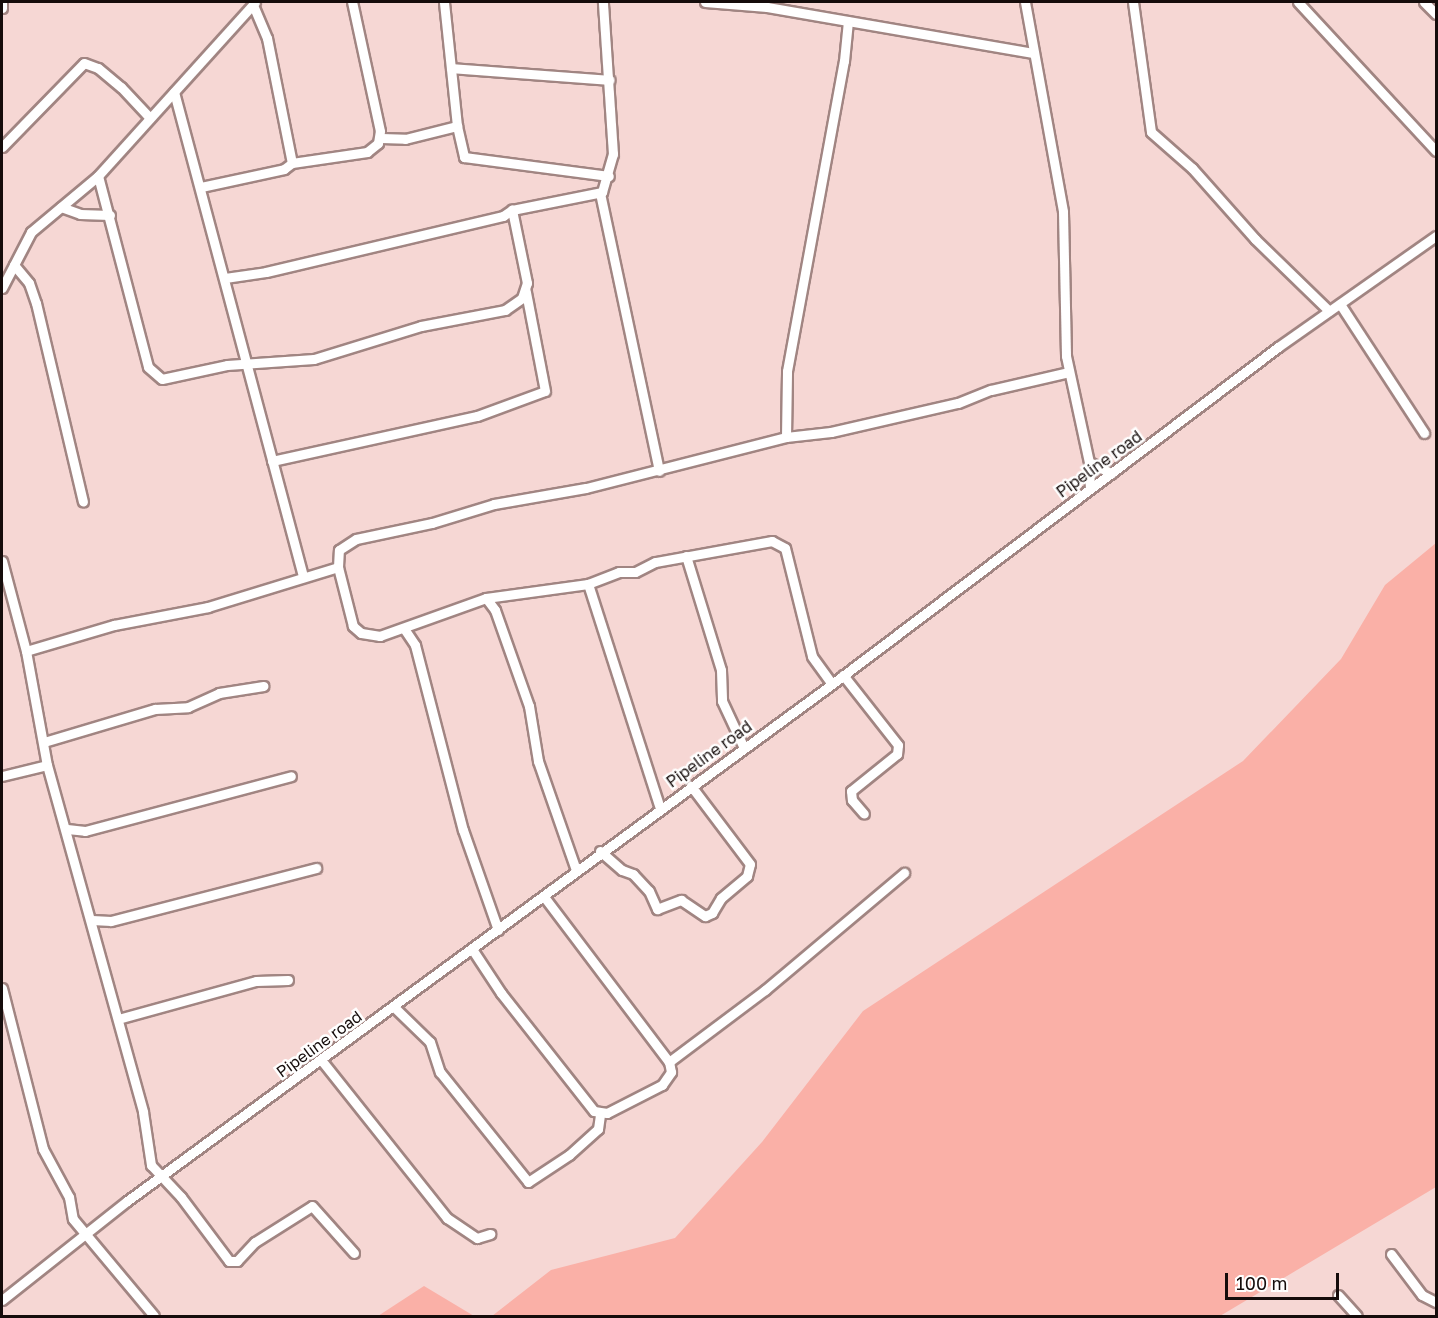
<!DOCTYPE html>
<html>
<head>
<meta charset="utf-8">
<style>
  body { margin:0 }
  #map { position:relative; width:1438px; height:1318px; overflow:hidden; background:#f6d7d4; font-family:"Golos Text",sans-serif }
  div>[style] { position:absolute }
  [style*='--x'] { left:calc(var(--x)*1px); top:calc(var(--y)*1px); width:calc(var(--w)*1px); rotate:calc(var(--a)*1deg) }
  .green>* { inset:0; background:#fab0a7 }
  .roads { filter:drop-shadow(2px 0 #a18582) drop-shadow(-2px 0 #a18582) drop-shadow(0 2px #a18582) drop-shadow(0 -2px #a18582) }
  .street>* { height:9px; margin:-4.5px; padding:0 4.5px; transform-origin:4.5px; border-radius:4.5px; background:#fff }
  span { translate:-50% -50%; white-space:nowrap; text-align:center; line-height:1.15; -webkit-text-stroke:5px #fff; paint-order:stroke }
  .street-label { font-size:16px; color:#150c0b }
  .frame { position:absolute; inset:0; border:3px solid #150c0b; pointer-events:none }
  .scale { position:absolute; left:1225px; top:1273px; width:114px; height:27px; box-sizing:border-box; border:3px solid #150c0b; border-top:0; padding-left:8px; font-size:18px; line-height:21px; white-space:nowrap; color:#150c0b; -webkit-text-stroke:4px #fff; paint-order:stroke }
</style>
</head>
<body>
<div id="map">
  <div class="green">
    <div style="clip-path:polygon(1436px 543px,1436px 1187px,1220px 1316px,492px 1316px,551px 1270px,675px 1238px,762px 1142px,863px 1011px,1243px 761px,1341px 659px,1385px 585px)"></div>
    <div style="clip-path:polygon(424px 1286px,474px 1316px,378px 1316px)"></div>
  </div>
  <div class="roads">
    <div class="street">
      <div style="--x:705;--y:2;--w:62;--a:4.6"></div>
      <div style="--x:767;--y:7;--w:270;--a:9.8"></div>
      <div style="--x:1025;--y:2;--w:213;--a:79.7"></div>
      <div style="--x:1063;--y:212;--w:144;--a:88.8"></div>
      <div style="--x:1066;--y:356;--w:108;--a:77.8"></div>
      <div style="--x:1089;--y:462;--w:26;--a:88"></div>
      <div style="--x:1133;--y:2;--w:131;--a:82.1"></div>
      <div style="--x:1151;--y:132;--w:55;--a:41.3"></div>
      <div style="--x:1192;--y:168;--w:95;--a:48.4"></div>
      <div style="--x:1255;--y:239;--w:103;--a:44.2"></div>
      <div style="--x:1298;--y:2;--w:203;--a:47.2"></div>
      <div style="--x:1424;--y:2;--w:17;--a:45"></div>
      <div style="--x:253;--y:5;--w:36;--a:67"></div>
      <div style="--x:267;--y:38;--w:127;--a:78.7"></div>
      <div style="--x:2;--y:8;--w:6;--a:-90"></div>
      <div style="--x:451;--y:68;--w:159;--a:4.3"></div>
      <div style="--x:174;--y:92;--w:501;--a:75.08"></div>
      <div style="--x:457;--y:126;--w:32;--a:77"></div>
      <div style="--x:464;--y:157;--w:146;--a:7.5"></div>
      <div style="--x:381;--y:138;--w:24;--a:2"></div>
      <div style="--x:405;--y:139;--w:54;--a:-14"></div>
      <div style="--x:457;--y:126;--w:125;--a:-96"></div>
      <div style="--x:2;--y:147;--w:117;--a:-45.7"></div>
      <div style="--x:84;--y:63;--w:15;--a:20"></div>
      <div style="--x:98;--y:68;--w:30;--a:40"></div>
      <div style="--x:121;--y:87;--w:42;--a:46.9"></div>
      <div style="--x:98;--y:176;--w:197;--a:75.3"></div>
      <div style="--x:148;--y:367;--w:18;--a:41"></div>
      <div style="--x:162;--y:379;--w:66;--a:-12.2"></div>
      <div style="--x:227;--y:365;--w:87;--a:-3.9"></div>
      <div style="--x:314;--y:359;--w:112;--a:-17.1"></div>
      <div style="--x:421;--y:326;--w:86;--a:-10.8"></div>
      <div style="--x:505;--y:310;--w:21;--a:-35"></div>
      <div style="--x:522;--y:298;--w:16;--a:-72"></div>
      <div style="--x:527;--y:283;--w:75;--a:-101.6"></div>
      <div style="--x:201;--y:187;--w:85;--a:-12.2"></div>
      <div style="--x:284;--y:169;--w:10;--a:-37"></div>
      <div style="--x:292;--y:163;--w:76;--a:-8.3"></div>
      <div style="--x:367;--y:152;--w:14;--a:-39"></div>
      <div style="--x:378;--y:143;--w:12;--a:-81"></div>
      <div style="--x:380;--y:131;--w:132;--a:-102.2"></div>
      <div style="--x:600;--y:193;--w:284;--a:78"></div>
      <div style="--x:61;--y:207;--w:20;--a:20"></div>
      <div style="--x:80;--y:214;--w:30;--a:2"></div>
      <div style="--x:14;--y:265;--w:23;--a:50"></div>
      <div style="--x:29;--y:283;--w:21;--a:71"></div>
      <div style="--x:36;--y:303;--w:204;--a:76.7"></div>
      <div style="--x:225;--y:278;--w:41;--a:-8.3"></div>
      <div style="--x:266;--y:272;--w:244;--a:-13.3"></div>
      <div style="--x:503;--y:216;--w:11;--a:-34"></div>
      <div style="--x:512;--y:210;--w:92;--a:-11.3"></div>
      <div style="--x:602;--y:192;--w:40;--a:-74"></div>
      <div style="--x:613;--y:154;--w:152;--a:-93.8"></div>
      <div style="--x:2;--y:288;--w:63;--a:-62.6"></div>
      <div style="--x:31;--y:232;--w:87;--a:-39.9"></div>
      <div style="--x:98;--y:176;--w:234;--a:-47.9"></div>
      <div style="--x:1340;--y:304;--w:154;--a:56.9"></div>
      <div style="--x:786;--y:437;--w:66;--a:-89.1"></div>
      <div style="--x:787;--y:371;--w:315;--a:-79.6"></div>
      <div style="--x:844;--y:61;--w:40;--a:-84.3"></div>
      <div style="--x:272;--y:461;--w:210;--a:-12.4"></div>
      <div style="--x:477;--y:416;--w:72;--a:-20.2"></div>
      <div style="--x:545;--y:391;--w:101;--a:-100.9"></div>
      <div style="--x:1089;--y:462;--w:25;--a:27"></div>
      <div style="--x:686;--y:556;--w:119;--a:72.9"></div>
      <div style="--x:721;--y:670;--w:31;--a:88"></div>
      <div style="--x:722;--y:701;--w:52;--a:64.9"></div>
      <div style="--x:2;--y:561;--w:93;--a:75.1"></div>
      <div style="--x:26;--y:651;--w:116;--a:79.6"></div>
      <div style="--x:47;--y:765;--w:360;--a:74.5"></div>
      <div style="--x:143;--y:1112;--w:54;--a:81.4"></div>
      <div style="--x:151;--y:1165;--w:44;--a:46.8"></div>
      <div style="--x:181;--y:1197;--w:80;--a:53.1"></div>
      <div style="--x:229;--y:1261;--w:8;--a:0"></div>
      <div style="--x:237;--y:1261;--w:26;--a:-47"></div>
      <div style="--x:255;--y:1242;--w:67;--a:-32.3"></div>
      <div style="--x:312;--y:1206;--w:63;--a:48.2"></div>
      <div style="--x:588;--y:584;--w:235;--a:72.2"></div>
      <div style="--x:486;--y:598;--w:15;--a:53"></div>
      <div style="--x:495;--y:610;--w:102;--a:70.5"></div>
      <div style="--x:529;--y:706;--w:56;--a:80.7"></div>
      <div style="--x:538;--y:761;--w:115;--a:70.8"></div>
      <div style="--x:405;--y:630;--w:18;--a:56"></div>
      <div style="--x:415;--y:645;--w:191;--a:75.5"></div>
      <div style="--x:463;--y:830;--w:106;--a:70.7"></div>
      <div style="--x:26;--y:651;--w:92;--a:-16.5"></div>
      <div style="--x:114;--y:625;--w:96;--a:-10.8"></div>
      <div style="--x:208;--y:607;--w:136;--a:-17.1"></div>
      <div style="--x:843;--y:675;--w:89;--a:51.8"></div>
      <div style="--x:898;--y:745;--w:9;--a:96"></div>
      <div style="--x:897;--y:754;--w:59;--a:141.2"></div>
      <div style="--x:851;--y:791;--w:9;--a:84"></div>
      <div style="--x:852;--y:800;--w:18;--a:49"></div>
      <div style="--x:832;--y:684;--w:34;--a:-126"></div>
      <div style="--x:812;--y:656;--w:111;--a:-104"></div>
      <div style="--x:785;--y:548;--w:15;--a:-152"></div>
      <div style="--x:772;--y:541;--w:119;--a:169.8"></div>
      <div style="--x:655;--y:562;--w:22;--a:153"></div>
      <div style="--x:635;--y:572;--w:16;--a:180"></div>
      <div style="--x:619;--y:572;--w:33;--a:159"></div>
      <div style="--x:588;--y:584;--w:103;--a:172.2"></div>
      <div style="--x:486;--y:598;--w:113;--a:160.3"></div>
      <div style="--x:380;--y:636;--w:19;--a:-171"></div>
      <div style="--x:361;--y:633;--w:11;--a:-139"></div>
      <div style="--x:353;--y:626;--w:61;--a:-104.3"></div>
      <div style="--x:338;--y:567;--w:17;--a:-87"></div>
      <div style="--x:339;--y:550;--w:20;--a:-33"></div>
      <div style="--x:356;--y:539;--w:78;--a:-11.9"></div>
      <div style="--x:432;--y:523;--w:65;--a:-17"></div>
      <div style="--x:494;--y:504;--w:93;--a:-9.9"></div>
      <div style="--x:586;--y:488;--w:206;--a:-14.3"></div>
      <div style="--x:786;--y:437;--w:45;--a:-6.3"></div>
      <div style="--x:831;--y:432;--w:130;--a:-12.9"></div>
      <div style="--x:958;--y:403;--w:35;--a:-22"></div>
      <div style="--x:991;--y:390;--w:80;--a:-13"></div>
      <div style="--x:44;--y:742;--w:116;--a:-16.6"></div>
      <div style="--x:155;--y:709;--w:33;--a:-3"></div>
      <div style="--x:188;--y:707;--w:34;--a:-24"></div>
      <div style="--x:219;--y:693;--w:45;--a:-9"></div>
      <div style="--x:2;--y:776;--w:46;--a:-13.7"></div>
      <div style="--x:67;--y:829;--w:18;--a:6"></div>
      <div style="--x:85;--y:831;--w:213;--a:-14.9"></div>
      <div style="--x:600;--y:851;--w:29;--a:41"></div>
      <div style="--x:622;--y:870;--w:12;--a:20"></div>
      <div style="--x:633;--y:874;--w:23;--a:47"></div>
      <div style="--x:649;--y:891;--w:20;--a:66"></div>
      <div style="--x:657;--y:909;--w:26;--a:-21"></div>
      <div style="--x:681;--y:900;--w:29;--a:34"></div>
      <div style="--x:705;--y:916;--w:8;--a:-23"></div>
      <div style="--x:712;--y:913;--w:17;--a:-59"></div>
      <div style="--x:721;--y:898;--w:34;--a:-40"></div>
      <div style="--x:747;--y:876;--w:12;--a:-76"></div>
      <div style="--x:750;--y:864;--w:98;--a:-127.1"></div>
      <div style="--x:92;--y:920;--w:19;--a:3"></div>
      <div style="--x:111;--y:921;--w:212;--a:-14.5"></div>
      <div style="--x:472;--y:949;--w:53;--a:56.6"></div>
      <div style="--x:501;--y:993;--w:150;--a:51.8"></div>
      <div style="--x:594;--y:1111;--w:13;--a:9"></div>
      <div style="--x:607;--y:1113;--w:62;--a:-27"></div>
      <div style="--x:662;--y:1085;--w:16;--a:-55"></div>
      <div style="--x:671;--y:1072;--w:10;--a:-101"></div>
      <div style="--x:669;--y:1062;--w:207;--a:-127.1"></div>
      <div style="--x:2;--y:988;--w:166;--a:75.7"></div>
      <div style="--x:43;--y:1149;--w:55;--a:61.6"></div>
      <div style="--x:69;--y:1197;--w:22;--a:80"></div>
      <div style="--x:73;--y:1219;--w:126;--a:50.1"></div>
      <div style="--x:394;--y:1007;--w:50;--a:44.2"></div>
      <div style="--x:430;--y:1042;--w:32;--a:72"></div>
      <div style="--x:440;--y:1072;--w:141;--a:51.3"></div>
      <div style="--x:528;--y:1182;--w:49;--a:-33.4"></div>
      <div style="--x:569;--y:1155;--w:39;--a:-42"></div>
      <div style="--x:598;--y:1129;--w:15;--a:-82"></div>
      <div style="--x:118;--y:1019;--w:143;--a:-15.4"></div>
      <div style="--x:256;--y:981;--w:32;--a:-2"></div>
      <div style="--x:322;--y:1061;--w:201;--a:51.5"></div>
      <div style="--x:447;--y:1218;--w:36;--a:34"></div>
      <div style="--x:477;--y:1238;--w:14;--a:-17"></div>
      <div style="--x:669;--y:1062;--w:120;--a:-36.9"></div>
      <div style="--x:765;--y:990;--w:182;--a:-40.1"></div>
      <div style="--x:1391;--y:1254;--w:51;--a:52.9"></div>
      <div style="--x:1422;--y:1295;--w:16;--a:27"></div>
      <div style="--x:1338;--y:1295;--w:28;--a:48"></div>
      <div style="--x:2;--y:1300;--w:159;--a:-38.4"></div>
      <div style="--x:127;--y:1201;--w:874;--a:-36.25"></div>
      <div style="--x:832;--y:684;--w:559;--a:-37.07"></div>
      <div style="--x:1278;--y:347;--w:193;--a:-35.1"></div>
    </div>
  </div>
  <div class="street-label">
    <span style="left:1099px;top:464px;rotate:-36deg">Pipeline road</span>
    <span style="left:709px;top:754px;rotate:-36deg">Pipeline road</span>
    <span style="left:319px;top:1044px;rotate:-36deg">Pipeline road</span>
  </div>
  <div class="frame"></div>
  <div class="scale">100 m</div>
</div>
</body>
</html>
